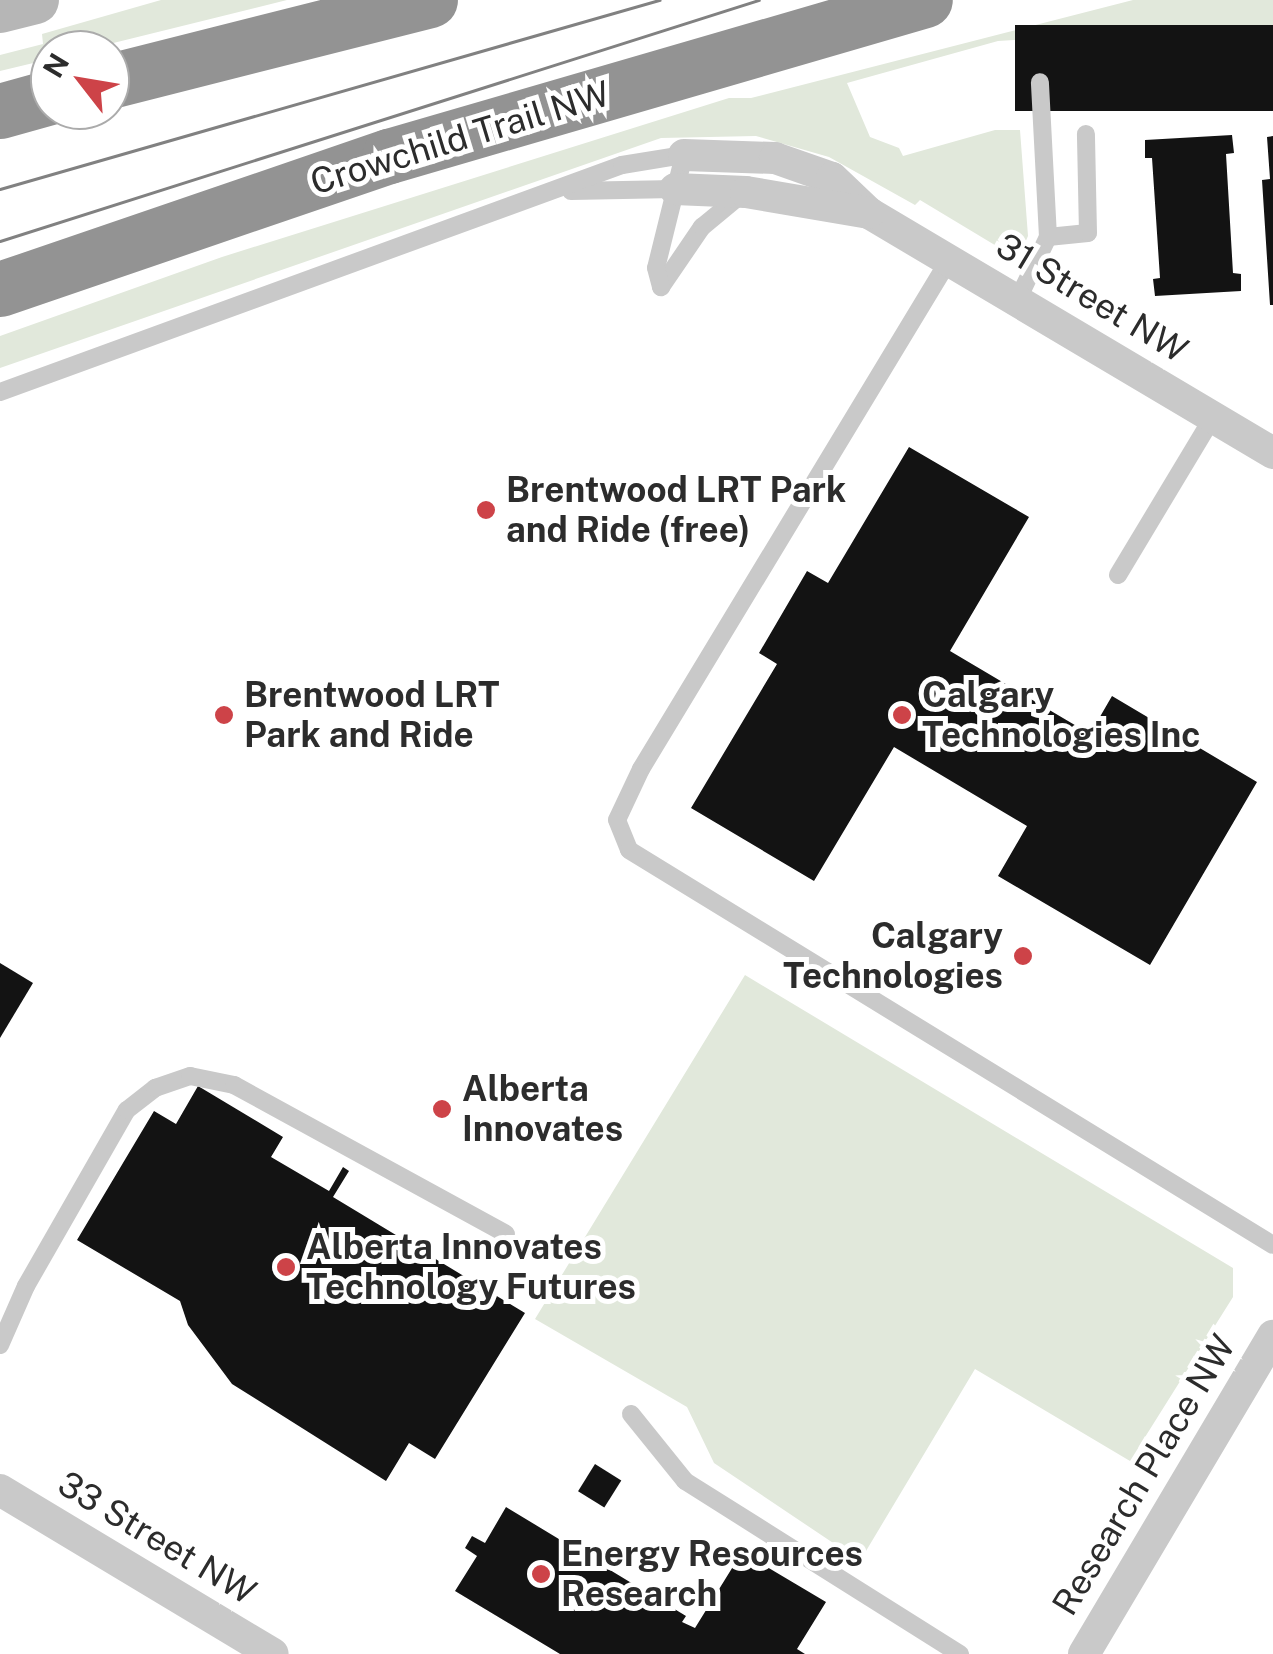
<!DOCTYPE html>
<html>
<head>
<meta charset="utf-8">
<style>
  body { margin:0 }
  #map { position:relative; width:1273px; height:1654px; overflow:hidden; background:#fff; font-family:"Public Sans",sans-serif }
  div>[style] { position:absolute }
  [style*='--x'] { left:calc(var(--x)*1px); top:calc(var(--y)*1px); width:calc(var(--w)*1px); rotate:calc(var(--a)*1deg) }
  .green>* { inset:0; background:#e1e8db }
  .building>* { inset:0; background:#131313; transform-origin:0 0 }
  .lane>* { height:18px; margin:-9px; padding:0 9px; transform-origin:9px; border-radius:9px; background:#c9c9c9 }
  .street>* { height:32px; margin:-16px; padding:0 16px; transform-origin:16px; border-radius:16px; background:#c9c9c9 }
  .secondary>* { height:48px; margin:-24px; padding:0 24px; transform-origin:24px; border-radius:24px; background:#b6b6b6 }
  .highway>* { height:55px; margin:-27.5px; padding:0 27.5px; transform-origin:27.5px; border-radius:27.5px; background:#939393 }
  .tram>* { height:2.5px; margin:-1.25px; padding:0 1.25px; transform-origin:1.25px; border-radius:1.25px; background:#818181 }
  .dots>* { width:28px; height:28px; translate:-50% -50%; box-sizing:border-box; border:5px solid #fff; border-radius:50% }
  span { translate:-50% -50%; white-space:nowrap; text-align:center; line-height:1.15; -webkit-text-stroke:10px #fff; paint-order:stroke }
  .street-label { font-size:35px; color:#2c2c2c }
  .poi-label { font-size:35px; color:#2c2c2c; font-weight:700 }
  .left { translate:0 -50%; text-align:left }
  .right { translate:-100% -50%; text-align:right }
  .north { position:absolute; left:30px; top:30px; width:100px; height:100px; box-sizing:border-box; background:#fff; border:2px solid #ababab; border-radius:50%; rotate:301deg; font-size:28px; font-weight:700; line-height:40px; text-align:center; color:#2c2c2c }
  .north::after { content:''; display:block; margin:auto; width:35px; height:45px; background:#cd4348; clip-path:polygon(50% 0,100% 100%,50% 72%,0 100%) }
</style>
</head>
<body>
<div id="map">
  <div class="green">
    <div style="clip-path:polygon(161px 0,287px 0,85px 50px,50px 50px,50px 59px,0 71px,0 55px,43px 44px,42px 34px)"></div>
    <div style="clip-path:polygon(1133px 0,1273px 0,1273px 25px,998px 41px,847px 83px,870px 137px,899px 148px,903px 156px,995px 130px,1020px 130px,1028px 236px,1018px 259px,920px 200px,915px 205px,829px 157px,756px 136px,661px 138px,0 368px,0 336px,222px 257px,729px 98px,751px 98px)"></div>
    <div style="clip-path:polygon(745px 975px,1233px 1268px,1233px 1297px,1130px 1461px,975px 1369px,860px 1561px,714px 1463px,687px 1407px,535px 1319px)"></div>
  </div>
  <div class="building">
    <div style="left:1273px;top:25px;width:86px;height:258px;rotate:90deg"></div>
    <div style="clip-path:polygon(1232px 135px,1234px 153px,1226px 154px,1233px 273px,1241px 274px,1241px 291px,1155px 296px,1153px 279px,1160px 278px,1152px 158px,1145px 158px,1145px 140px)"></div>
    <div style="clip-path:polygon(1273px 136px,1273px 305px,1270px 305px,1262px 180px,1270px 179px,1267px 137px)"></div>
    <div style="clip-path:polygon(909px 447px,1029px 517px,950px 651px,1090px 734px,1112px 696px,1257px 782px,1150px 965px,998px 876px,1027px 826px,894px 747px,814px 881px,691px 808px,777px 664px,759px 653px,807px 571px,828px 583px)"></div>
    <div style="clip-path:polygon(0 963px,33px 983px,0 1038px)"></div>
    <div style="clip-path:polygon(198px 1086px,283px 1137px,271px 1157px,329px 1191px,343px 1167px,349px 1171px,333px 1197px,525px 1313px,435px 1459px,409px 1443px,386px 1481px,232px 1384px,188px 1325px,180px 1301px,77px 1240px,154px 1111px,176px 1124px)"></div>
    <div style="left:595px;top:1464px;width:31px;height:32px;rotate:32deg"></div>
    <div style="clip-path:polygon(506px 1507px,686px 1616px,682px 1622px,695px 1628px,742px 1552px,826px 1602px,797px 1649px,805px 1654px,560px 1654px,455px 1591px,477px 1556px,465px 1548px,472px 1536px,485px 1543px)"></div>
  </div>
  <div class="lane">
    <div style="--x:571;--y:191;--w:104;--a:-1.1"></div>
    <div style="--x:1048;--y:237;--w:40;--a:-5.7"></div>
    <div style="--x:1088;--y:233;--w:99;--a:-91.2"></div>
    <div style="--x:949;--y:260;--w:595;--a:121.18"></div>
    <div style="--x:641;--y:769;--w:56;--a:115.2"></div>
    <div style="--x:617;--y:820;--w:32;--a:68"></div>
    <div style="--x:629;--y:850;--w:755;--a:31.52"></div>
    <div style="--x:661;--y:287;--w:73;--a:-55.7"></div>
    <div style="--x:702;--y:227;--w:52;--a:-39.5"></div>
    <div style="--x:1017;--y:301;--w:71;--a:-64.2"></div>
    <div style="--x:1048;--y:237;--w:155;--a:-93"></div>
    <div style="--x:0;--y:392;--w:662;--a:-20.05"></div>
    <div style="--x:622;--y:165;--w:63;--a:-9.2"></div>
    <div style="--x:684;--y:155;--w:116;--a:103.9"></div>
    <div style="--x:656;--y:268;--w:20;--a:75"></div>
    <div style="--x:1118;--y:575;--w:184;--a:-59"></div>
    <div style="--x:0;--y:1345;--w:64;--a:-66.2"></div>
    <div style="--x:26;--y:1286;--w:203;--a:-60.2"></div>
    <div style="--x:127;--y:1110;--w:36;--a:-38"></div>
    <div style="--x:155;--y:1088;--w:37;--a:-19"></div>
    <div style="--x:190;--y:1076;--w:45;--a:11.6"></div>
    <div style="--x:234;--y:1085;--w:310;--a:28.7"></div>
    <div style="--x:631;--y:1414;--w:86;--a:51.1"></div>
    <div style="--x:685;--y:1481;--w:325;--a:32.2"></div>
  </div>
  <div class="street">
    <div style="--x:684;--y:155;--w:91;--a:1.9"></div>
    <div style="--x:775;--y:158;--w:60;--a:19.3"></div>
    <div style="--x:832;--y:178;--w:51;--a:43.4"></div>
    <div style="--x:869;--y:213;--w:470;--a:30.7"></div>
    <div style="--x:675;--y:189;--w:71;--a:2.4"></div>
    <div style="--x:746;--y:192;--w:125;--a:9.7"></div>
    <div style="--x:0;--y:1490;--w:318;--a:31"></div>
    <div style="--x:1084;--y:1654;--w:370;--a:-59.3"></div>
  </div>
  <div class="secondary">
    <div style="--x:0;--y:9;--w:36;--a:-14"></div>
  </div>
  <div class="highway">
    <div style="--x:110;--y:81;--w:330;--a:-14.2"></div>
    <div style="--x:0;--y:111;--w:52;--a:-15.6"></div>
    <div style="--x:0;--y:289;--w:411;--a:-18.9"></div>
    <div style="--x:389;--y:156;--w:558;--a:-16.23"></div>
  </div>
  <div class="tram">
    <div style="--x:0;--y:189;--w:686;--a:-16"></div>
    <div style="--x:0;--y:241;--w:796;--a:-17.62"></div>
  </div>
  <div class="dots">
    <div style="left:486px;top:510px;background:#cd4348"></div>
    <div style="left:224px;top:715px;background:#cd4348"></div>
    <div style="left:902px;top:715px;background:#cd4348"></div>
    <div style="left:1023px;top:956px;background:#cd4348"></div>
    <div style="left:442px;top:1109px;background:#cd4348"></div>
    <div style="left:286px;top:1267px;background:#cd4348"></div>
    <div style="left:541px;top:1574px;background:#cd4348"></div>
  </div>
  <div class="street-label">
    <span style="left:460px;top:138px;rotate:-17deg">Crowchild Trail NW</span>
    <span style="left:1092px;top:298px;rotate:31deg">31 Street NW</span>
    <span style="left:1144px;top:1475px;rotate:-59deg">Research Place NW</span>
    <span style="left:157px;top:1538px;rotate:31deg">33 Street NW</span>
  </div>
  <div class="poi-label">
    <span class="left" style="left:506px;top:510px">Brentwood LRT Park<br>and Ride (free)</span>
    <span class="left" style="left:244px;top:715px">Brentwood LRT<br>Park and Ride</span>
    <span class="left" style="left:922px;top:715px">Calgary<br>Technologies Inc</span>
    <span class="right" style="left:1003px;top:956px">Calgary<br>Technologies</span>
    <span class="left" style="left:462px;top:1109px">Alberta<br>Innovates</span>
    <span class="left" style="left:306px;top:1267px">Alberta Innovates<br>Technology Futures</span>
    <span class="left" style="left:561px;top:1574px">Energy Resources<br>Research</span>
  </div>
  <div class="north">N</div>
</div>
</body>
</html>
